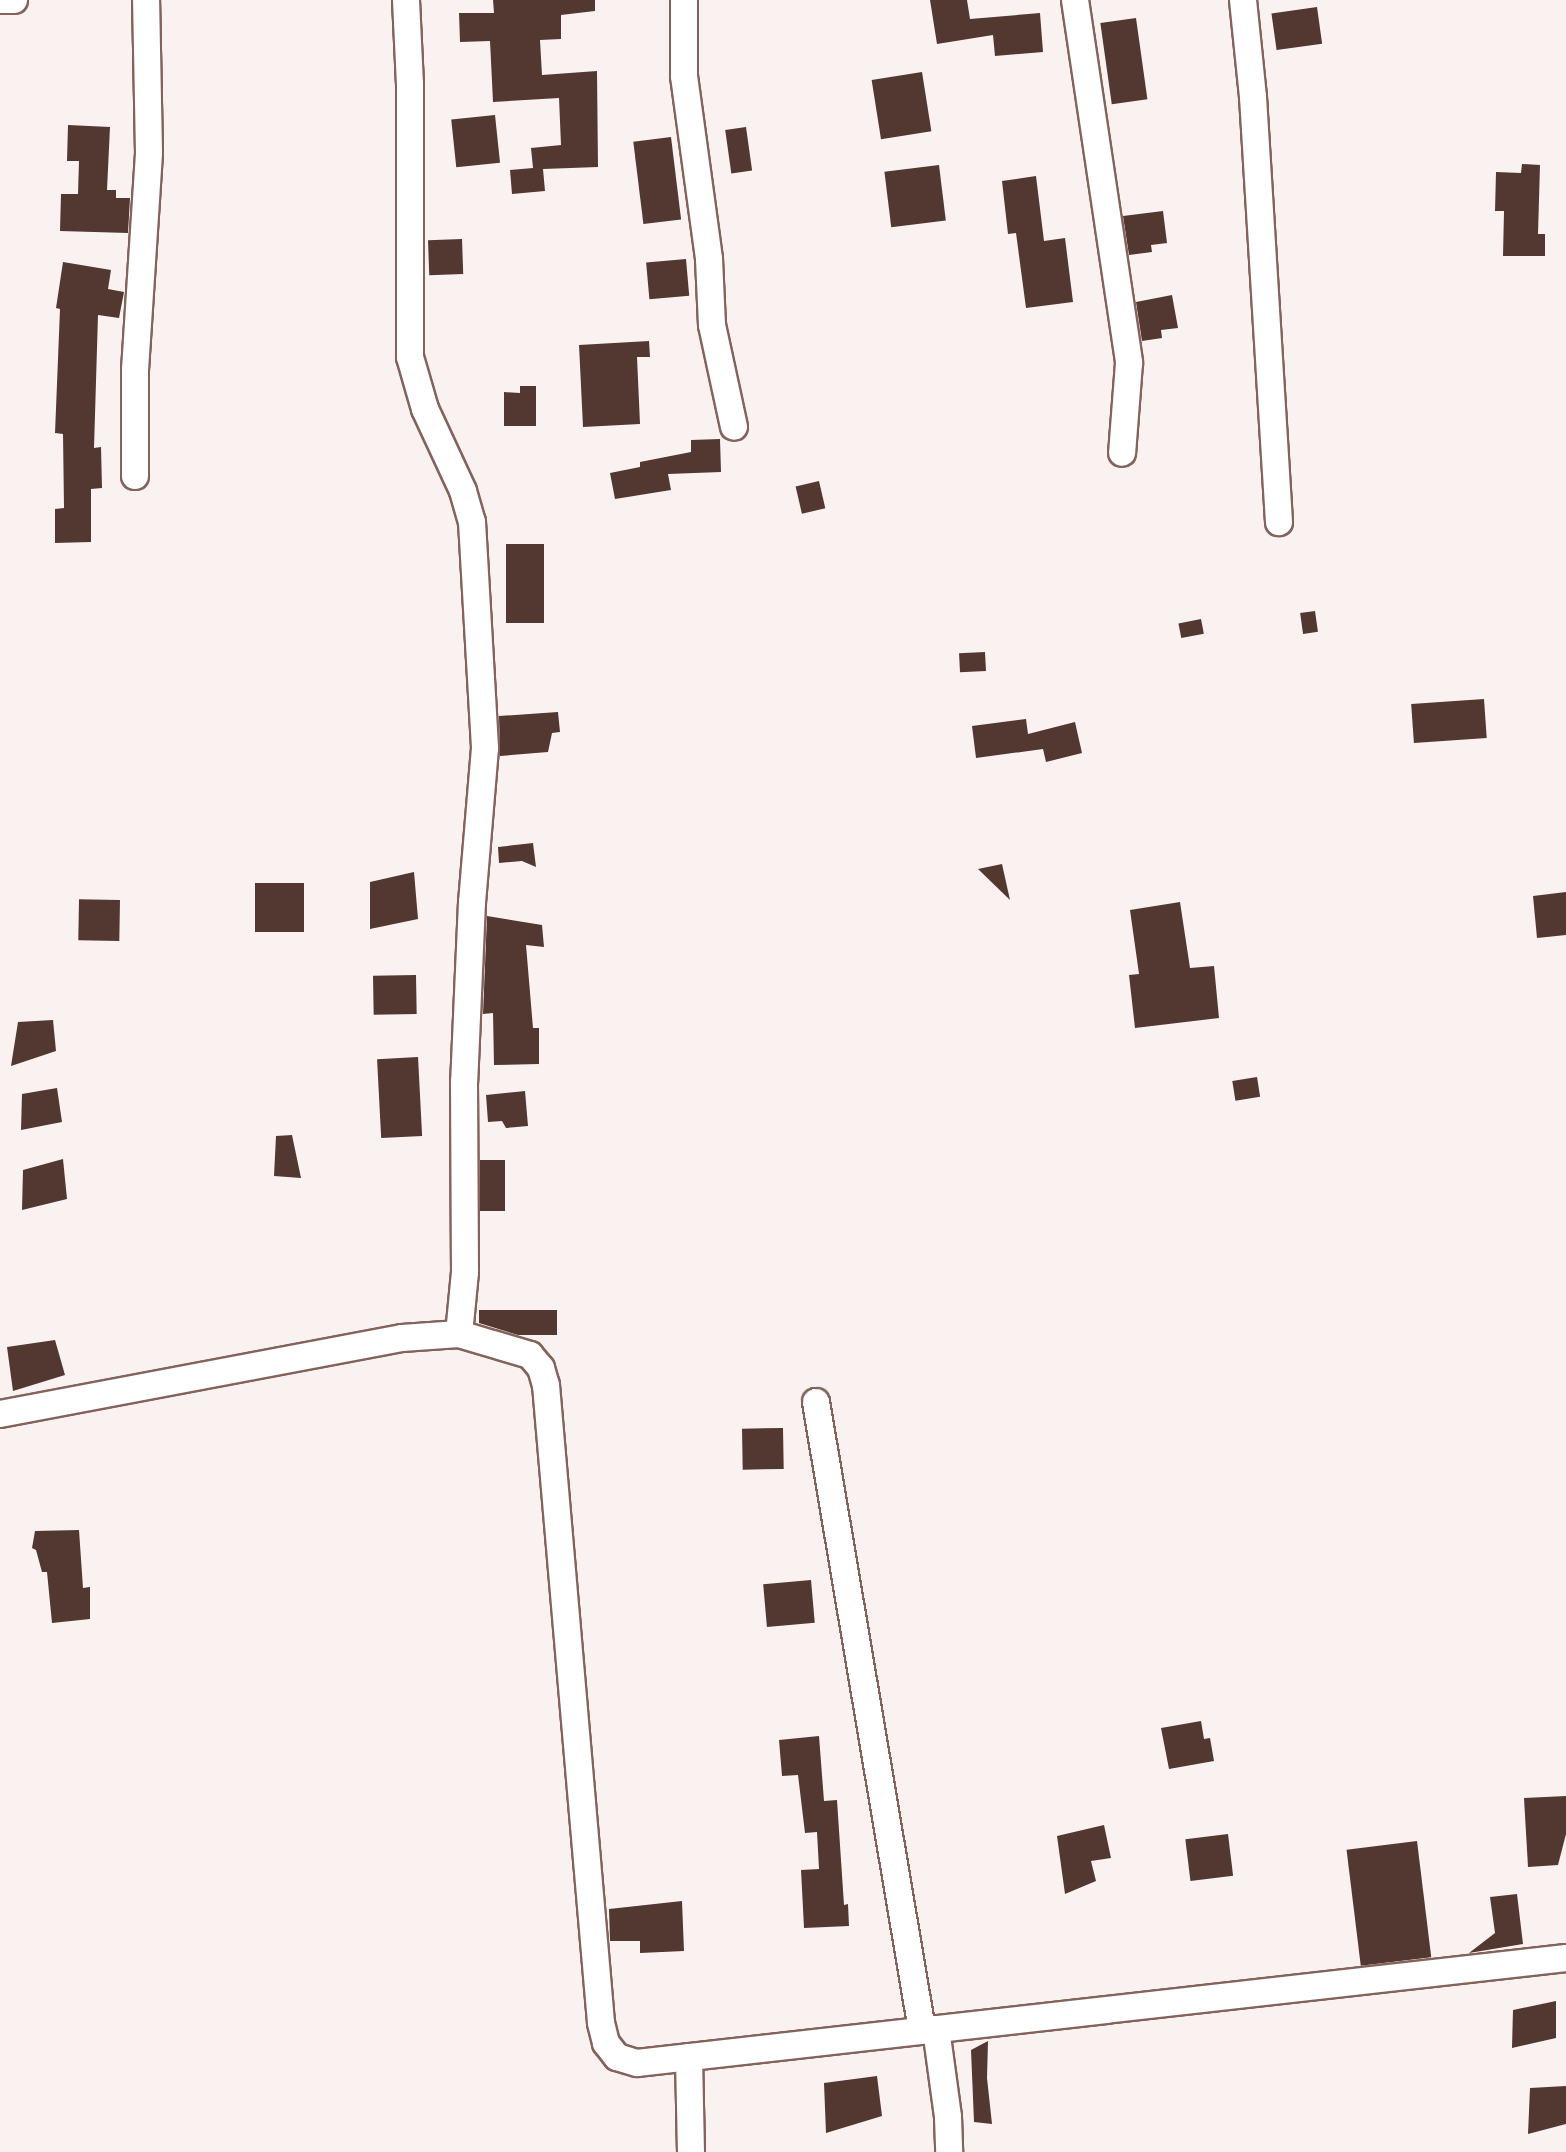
<!DOCTYPE html>
<html>
<head>
<meta charset="utf-8">
<style>
  body { margin:0 }
  #map { position:relative; width:1566px; height:2152px; overflow:hidden; background:#faf2f1; font-family:"PT Sans",sans-serif }
  div>[style] { position:absolute }
  [style*='--x'] { left:calc(var(--x)*1px); top:calc(var(--y)*1px); width:calc(var(--w)*1px); rotate:calc(var(--a)*1deg) }
  .building>* { inset:0; background:#533731; transform-origin:0 0 }
  .roads { filter:drop-shadow(2px 0 #83635c) drop-shadow(-2px 0 #83635c) drop-shadow(0 2px #83635c) drop-shadow(0 -2px #83635c) }
  .minor>* { height:26px; margin:-13px; padding:0 13px; transform-origin:13px; border-radius:13px; background:#fff }
  span { translate:-50% -50%; white-space:nowrap; text-align:center; line-height:1.15; -webkit-text-stroke:8px #fff; paint-order:stroke }
</style>
</head>
<body>
<div id="map">
  <div class="building">
    <div style="clip-path:polygon(493px 0,595px 0,595px 11px,561px 15px,561px 39px,540px 40px,542px 75px,597px 71px,598px 167px,543px 169px,545px 191px,512px 194px,510px 170px,533px 168px,531px 148px,561px 145px,559px 98px,493px 102px,490px 41px,460px 42px,459px 13px,494px 13px)"></div>
    <div style="clip-path:polygon(930px 0,967px 0,970px 19px,1040px 13px,1043px 52px,995px 56px,993px 35px,937px 44px)"></div>
    <div style="left:1317px;top:7px;width:37px;height:46px;rotate:82deg"></div>
    <div style="left:1136px;top:18px;width:82px;height:36px;rotate:82deg"></div>
    <div style="left:922px;top:72px;width:60px;height:51px;rotate:81deg"></div>
    <div style="left:495px;top:115px;width:48px;height:44px;rotate:84deg"></div>
    <div style="clip-path:polygon(68px 125px,110px 127px,107px 190px,116px 190px,116px 198px,130px 198px,128px 233px,60px 231px,61px 194px,78px 194px,79px 161px,67px 161px)"></div>
    <div style="left:746px;top:127px;width:44px;height:21px;rotate:82deg"></div>
    <div style="left:671px;top:137px;width:83px;height:38px;rotate:83deg"></div>
    <div style="clip-path:polygon(1522px 164px,1540px 165px,1538px 234px,1545px 234px,1545px 256px,1503px 256px,1504px 211px,1495px 211px,1496px 172px,1521px 173px)"></div>
    <div style="left:939px;top:165px;width:56px;height:55px;rotate:83deg"></div>
    <div style="clip-path:polygon(1036px 176px,1044px 241px,1065px 238px,1073px 302px,1026px 308px,1016px 233px,1008px 234px,1002px 181px)"></div>
    <div style="clip-path:polygon(1163px 211px,1167px 243px,1151px 245px,1152px 252px,1129px 255px,1123px 216px)"></div>
    <div style="left:462px;top:239px;width:35px;height:34px;rotate:88deg"></div>
    <div style="left:686px;top:259px;width:37px;height:40px;rotate:85deg"></div>
    <div style="clip-path:polygon(63px 262px,111px 270px,108px 289px,124px 292px,119px 318px,98px 315px,94px 448px,101px 447px,102px 488px,91px 489px,91px 542px,55px 543px,55px 509px,64px 508px,63px 434px,55px 433px,60px 309px,56px 308px)"></div>
    <div style="clip-path:polygon(1172px 295px,1178px 328px,1161px 330px,1162px 338px,1142px 341px,1136px 302px)"></div>
    <div style="clip-path:polygon(649px 341px,650px 357px,637px 357px,640px 424px,583px 427px,579px 345px)"></div>
    <div style="clip-path:polygon(520px 386px,536px 386px,536px 426px,504px 426px,504px 392px,520px 393px)"></div>
    <div style="clip-path:polygon(720px 439px,721px 472px,668px 474px,671px 490px,615px 499px,610px 473px,640px 467px,640px 462px,691px 452px,691px 440px)"></div>
    <div style="left:819px;top:481px;width:28px;height:24px;rotate:77deg"></div>
    <div style="left:506px;top:544px;width:38px;height:79px"></div>
    <div style="left:1315px;top:611px;width:21px;height:15px;rotate:82deg"></div>
    <div style="left:1201px;top:619px;width:15px;height:23px;rotate:79deg"></div>
    <div style="left:985px;top:652px;width:19px;height:26px;rotate:87deg"></div>
    <div style="left:1484px;top:699px;width:39px;height:73px;rotate:86deg"></div>
    <div style="clip-path:polygon(558px 712px,560px 732px,552px 733px,548px 752px,500px 756px,499px 716px)"></div>
    <div style="clip-path:polygon(1026px 719px,1028px 734px,1075px 722px,1082px 753px,1046px 762px,1043px 749px,976px 758px,972px 726px)"></div>
    <div style="clip-path:polygon(533px 843px,536px 867px,522px 861px,499px 863px,498px 847px)"></div>
    <div style="clip-path:polygon(1002px 864px,1010px 900px,978px 869px)"></div>
    <div style="clip-path:polygon(414px 872px,418px 919px,370px 929px,370px 882px)"></div>
    <div style="left:255px;top:883px;width:49px;height:49px"></div>
    <div style="clip-path:polygon(1566px 892px,1566px 935px,1537px 938px,1533px 896px)"></div>
    <div style="left:120px;top:900px;width:41px;height:41px;rotate:91deg"></div>
    <div style="clip-path:polygon(1180px 902px,1190px 968px,1214px 966px,1219px 1018px,1135px 1028px,1129px 975px,1139px 974px,1130px 910px)"></div>
    <div style="clip-path:polygon(487px 916px,542px 925px,544px 947px,526px 945px,533px 1028px,539px 1028px,539px 1064px,494px 1065px,493px 1013px,483px 1014px)"></div>
    <div style="left:416px;top:975px;width:39px;height:43px;rotate:89deg"></div>
    <div style="clip-path:polygon(53px 1020px,56px 1051px,11px 1066px,18px 1022px)"></div>
    <div style="left:418px;top:1057px;width:79px;height:41px;rotate:87deg"></div>
    <div style="left:1257px;top:1077px;width:20px;height:25px;rotate:81deg"></div>
    <div style="clip-path:polygon(57px 1088px,62px 1122px,21px 1130px,22px 1094px)"></div>
    <div style="clip-path:polygon(525px 1091px,528px 1126px,506px 1128px,502px 1121px,488px 1122px,486px 1095px)"></div>
    <div style="clip-path:polygon(292px 1135px,301px 1178px,274px 1176px,276px 1136px)"></div>
    <div style="clip-path:polygon(63px 1159px,67px 1199px,22px 1210px,23px 1170px)"></div>
    <div style="left:480px;top:1160px;width:25px;height:51px"></div>
    <div style="clip-path:polygon(479px 1310px,557px 1310px,557px 1335px,518px 1335px,479px 1323px)"></div>
    <div style="clip-path:polygon(55px 1340px,65px 1375px,13px 1391px,7px 1347px)"></div>
    <div style="left:783px;top:1428px;width:41px;height:41px;rotate:89deg"></div>
    <div style="clip-path:polygon(79px 1530px,83px 1588px,90px 1587px,90px 1619px,52px 1623px,47px 1572px,42px 1572px,36px 1550px,32px 1548px,35px 1531px)"></div>
    <div style="left:811px;top:1580px;width:43px;height:48px;rotate:85deg"></div>
    <div style="clip-path:polygon(1201px 1721px,1204px 1739px,1210px 1738px,1214px 1761px,1169px 1769px,1161px 1728px)"></div>
    <div style="clip-path:polygon(819px 1736px,824px 1801px,837px 1800px,844px 1905px,848px 1904px,849px 1926px,804px 1928px,801px 1870px,819px 1869px,817px 1832px,805px 1833px,798px 1775px,782px 1776px,779px 1740px)"></div>
    <div style="clip-path:polygon(1566px 1796px,1566px 1834px,1558px 1865px,1528px 1867px,1524px 1798px)"></div>
    <div style="clip-path:polygon(1104px 1825px,1111px 1858px,1091px 1861px,1096px 1881px,1065px 1894px,1057px 1836px)"></div>
    <div style="left:1228px;top:1834px;width:42px;height:43px;rotate:83deg"></div>
    <div style="left:1417px;top:1841px;width:117px;height:71px;rotate:83deg"></div>
    <div style="clip-path:polygon(1517px 1894px,1523px 1944px,1469px 1953px,1495px 1933px,1490px 1897px)"></div>
    <div style="clip-path:polygon(682px 1901px,684px 1951px,640px 1953px,640px 1941px,610px 1941px,609px 1909px)"></div>
    <div style="clip-path:polygon(1556px 2001px,1556px 2038px,1512px 2048px,1513px 2010px)"></div>
    <div style="clip-path:polygon(988px 2041px,987px 2078px,992px 2124px,974px 2122px,971px 2050px)"></div>
    <div style="clip-path:polygon(877px 2076px,882px 2116px,826px 2133px,824px 2083px)"></div>
    <div style="clip-path:polygon(1566px 2086px,1566px 2124px,1528px 2134px,1530px 2088px)"></div>
  </div>
  <div class="roads">
    <div class="minor">
      <div style="--x:0;--y:0;--w:14;--a:0"></div>
      <div style="--x:406;--y:0;--w:84;--a:87.3"></div>
      <div style="--x:410;--y:84;--w:273;--a:90"></div>
      <div style="--x:410;--y:357;--w:54;--a:73.9"></div>
      <div style="--x:425;--y:409;--w:90;--a:65.1"></div>
      <div style="--x:463;--y:491;--w:32;--a:74"></div>
      <div style="--x:472;--y:522;--w:226;--a:86.7"></div>
      <div style="--x:485;--y:748;--w:155;--a:94.8"></div>
      <div style="--x:472;--y:902;--w:180;--a:92.5"></div>
      <div style="--x:464;--y:1082;--w:190;--a:89.7"></div>
      <div style="--x:465;--y:1272;--w:62;--a:95.5"></div>
      <div style="--x:684;--y:0;--w:76;--a:90"></div>
      <div style="--x:684;--y:76;--w:185;--a:82.2"></div>
      <div style="--x:709;--y:259;--w:66;--a:87.4"></div>
      <div style="--x:712;--y:325;--w:104;--a:77.8"></div>
      <div style="--x:1075;--y:0;--w:367;--a:81.5"></div>
      <div style="--x:1129;--y:363;--w:90;--a:94.4"></div>
      <div style="--x:1243;--y:0;--w:98;--a:84.1"></div>
      <div style="--x:1253;--y:97;--w:426;--a:86.5"></div>
      <div style="--x:135;--y:476;--w:106;--a:-90"></div>
      <div style="--x:135;--y:370;--w:217;--a:-86.3"></div>
      <div style="--x:149;--y:153;--w:153;--a:-91.1"></div>
      <div style="--x:816;--y:1402;--w:637;--a:80.42"></div>
      <div style="--x:0;--y:1414;--w:409;--a:-10.7"></div>
      <div style="--x:402;--y:1338;--w:57;--a:-4"></div>
      <div style="--x:459;--y:1334;--w:74;--a:16.5"></div>
      <div style="--x:530;--y:1355;--w:17;--a:50"></div>
      <div style="--x:541;--y:1368;--w:18;--a:74"></div>
      <div style="--x:546;--y:1385;--w:640;--a:85.07"></div>
      <div style="--x:601;--y:2023;--w:21;--a:76"></div>
      <div style="--x:606;--y:2043;--w:18;--a:52"></div>
      <div style="--x:617;--y:2057;--w:21;--a:17"></div>
      <div style="--x:637;--y:2063;--w:935;--a:-6.45"></div>
      <div style="--x:936;--y:2029;--w:89;--a:82.2"></div>
      <div style="--x:948;--y:2117;--w:35;--a:88"></div>
      <div style="--x:689;--y:2057;--w:95;--a:88.8"></div>
    </div>
  </div>
</div>
</body>
</html>
